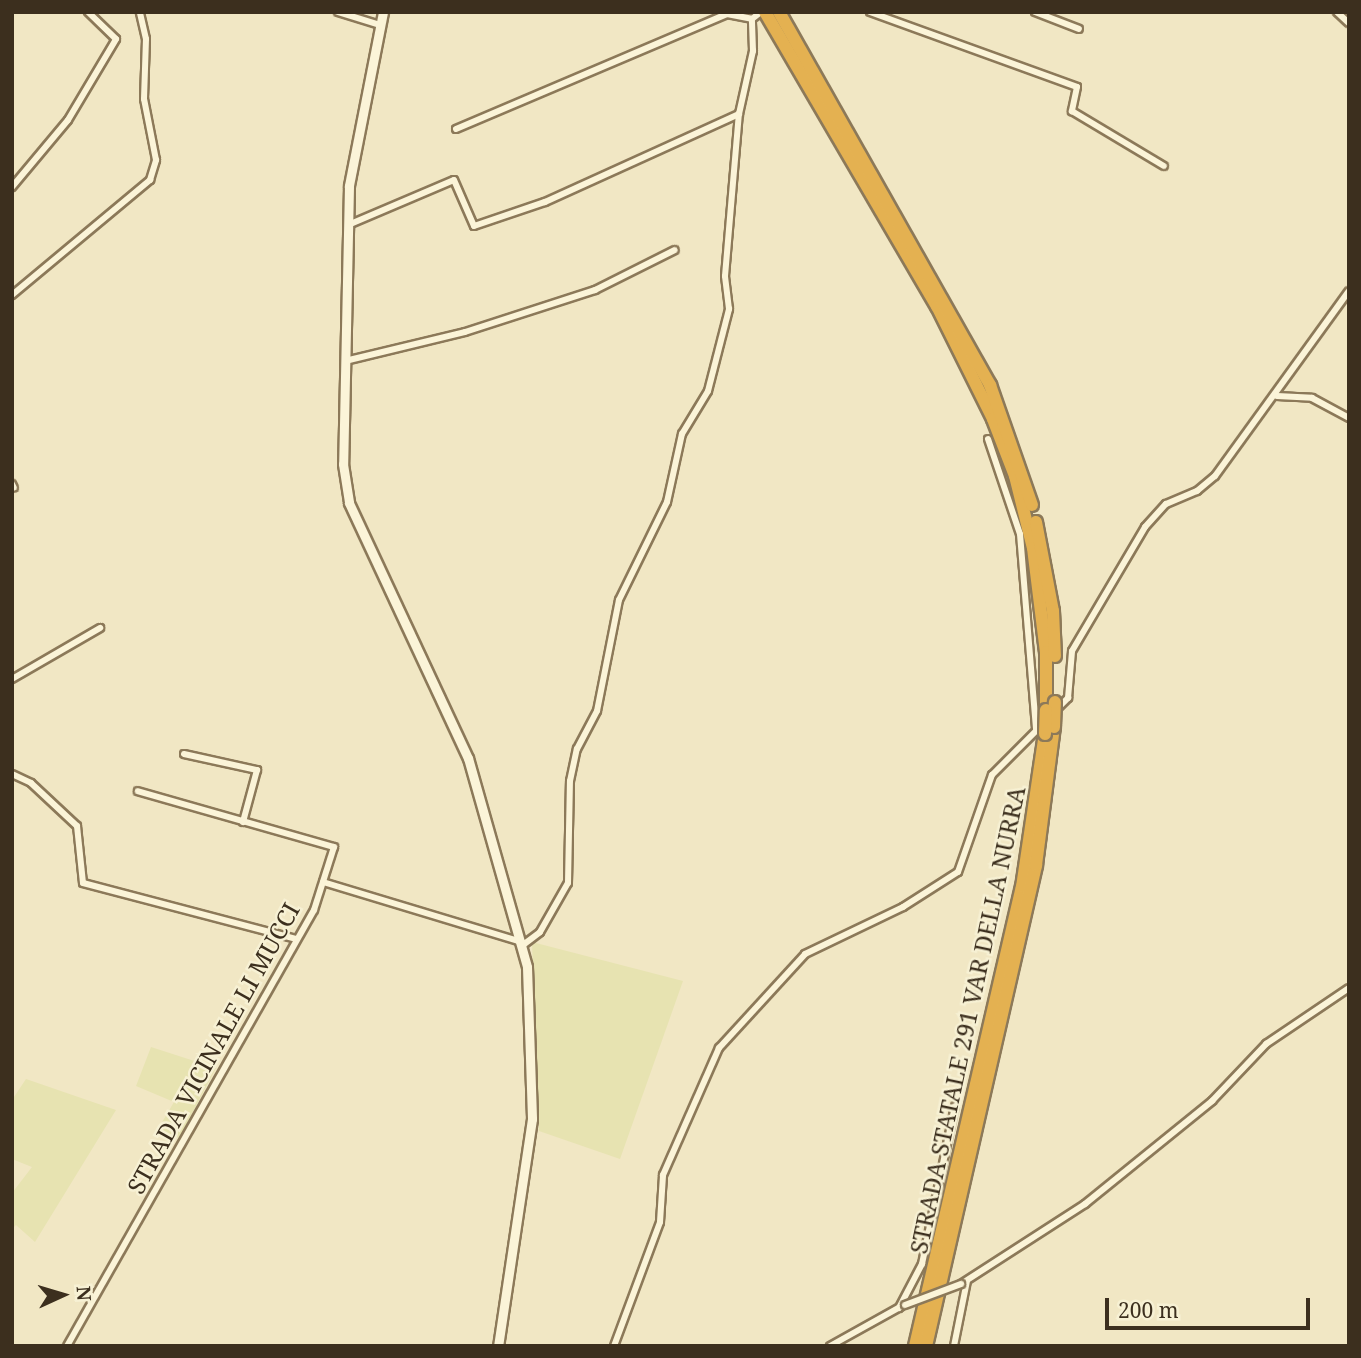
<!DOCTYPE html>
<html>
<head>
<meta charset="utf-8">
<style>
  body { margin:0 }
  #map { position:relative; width:1361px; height:1358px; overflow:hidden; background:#f1e7c4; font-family:"Noto Serif",serif }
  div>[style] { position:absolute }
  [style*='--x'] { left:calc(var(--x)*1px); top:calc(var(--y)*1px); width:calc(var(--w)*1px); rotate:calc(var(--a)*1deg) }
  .farmland>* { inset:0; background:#e7e3b1 }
  .roads { filter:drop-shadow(2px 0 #8c7959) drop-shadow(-2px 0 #8c7959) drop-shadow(0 2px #8c7959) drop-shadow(0 -2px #8c7959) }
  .street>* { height:6px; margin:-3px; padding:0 3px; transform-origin:3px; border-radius:3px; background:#fbf4d8 }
  .secondary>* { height:9px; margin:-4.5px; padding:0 4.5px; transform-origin:4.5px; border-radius:4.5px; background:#fbf4d8 }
  .highway>* { height:12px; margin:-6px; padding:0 6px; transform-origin:6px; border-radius:6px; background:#e4b151 }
  .bridges { filter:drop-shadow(2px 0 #8c7959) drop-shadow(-2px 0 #8c7959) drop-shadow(0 2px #8c7959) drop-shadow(0 -2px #8c7959) }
  .street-bridge>* { height:6px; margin:-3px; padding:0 3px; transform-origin:3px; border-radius:3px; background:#fbf4d8 }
  .highway-bridge>* { height:12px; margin:-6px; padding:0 6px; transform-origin:6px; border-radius:6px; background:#e4b151 }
  span { translate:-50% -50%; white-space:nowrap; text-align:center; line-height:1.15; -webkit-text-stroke:5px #f7f1d4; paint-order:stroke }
  .street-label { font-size:24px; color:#3c2f1e }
  .frame { position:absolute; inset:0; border:14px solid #3c2f1e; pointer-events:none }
  .north { position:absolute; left:28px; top:1260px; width:70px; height:70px; -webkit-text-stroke:5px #f7f1d4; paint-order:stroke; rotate:86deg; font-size:19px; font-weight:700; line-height:28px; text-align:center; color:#3c2f1e }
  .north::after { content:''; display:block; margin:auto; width:24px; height:32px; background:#3c2f1e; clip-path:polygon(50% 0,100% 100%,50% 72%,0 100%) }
  .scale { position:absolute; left:1105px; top:1298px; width:205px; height:32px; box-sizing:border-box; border:4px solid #3c2f1e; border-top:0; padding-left:9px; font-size:21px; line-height:24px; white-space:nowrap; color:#3c2f1e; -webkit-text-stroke:5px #f7f1d4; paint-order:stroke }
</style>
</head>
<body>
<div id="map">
  <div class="farmland">
    <div style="clip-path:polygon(532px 942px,683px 981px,620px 1159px,539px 1131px)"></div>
    <div style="clip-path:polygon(151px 1047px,216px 1068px,179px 1138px,158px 1129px,174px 1102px,136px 1086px)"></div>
    <div style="clip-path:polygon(26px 1079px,116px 1110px,35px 1242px,16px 1225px,12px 1229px,12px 1193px,32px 1167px,12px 1159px,12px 1100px)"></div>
  </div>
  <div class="roads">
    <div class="street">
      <div style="--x:338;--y:12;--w:44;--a:17.2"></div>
      <div style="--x:870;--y:12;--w:220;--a:19.9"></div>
      <div style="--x:1077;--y:87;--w:25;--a:102"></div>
      <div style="--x:1072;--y:111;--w:107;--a:30.9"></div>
      <div style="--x:1035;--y:12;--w:47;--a:21.1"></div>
      <div style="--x:1337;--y:12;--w:16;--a:43"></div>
      <div style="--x:456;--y:129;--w:294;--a:-23"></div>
      <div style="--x:727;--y:14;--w:25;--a:11"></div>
      <div style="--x:752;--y:19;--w:11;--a:-38"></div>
      <div style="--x:12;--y:187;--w:87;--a:-50.1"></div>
      <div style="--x:68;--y:120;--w:94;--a:-59.3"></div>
      <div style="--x:116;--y:39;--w:39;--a:-136"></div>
      <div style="--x:348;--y:225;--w:115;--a:-23"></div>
      <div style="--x:454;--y:180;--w:50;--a:66.5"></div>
      <div style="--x:474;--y:226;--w:75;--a:-18.7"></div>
      <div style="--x:545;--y:202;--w:213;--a:-24.4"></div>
      <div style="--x:12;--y:295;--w:180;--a:-39.8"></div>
      <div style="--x:150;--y:180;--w:21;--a:-73"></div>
      <div style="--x:156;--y:160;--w:62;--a:-101.1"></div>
      <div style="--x:144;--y:99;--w:60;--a:-88.1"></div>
      <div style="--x:146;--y:39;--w:28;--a:-103"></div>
      <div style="--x:345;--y:361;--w:123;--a:-13.6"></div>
      <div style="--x:465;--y:332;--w:137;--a:-17.9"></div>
      <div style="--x:595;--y:290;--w:89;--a:-26.6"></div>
      <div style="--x:1277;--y:396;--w:35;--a:3"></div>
      <div style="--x:1312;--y:398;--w:42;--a:28.4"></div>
      <div style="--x:988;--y:439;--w:100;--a:71.4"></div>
      <div style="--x:1020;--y:534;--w:197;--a:85.3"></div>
      <div style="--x:12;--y:484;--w:4;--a:63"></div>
      <div style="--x:12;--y:679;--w:102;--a:-30.1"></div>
      <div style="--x:1057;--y:709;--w:16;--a:-45"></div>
      <div style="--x:1068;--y:698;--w:47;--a:-85.1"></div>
      <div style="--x:1072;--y:651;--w:144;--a:-59.5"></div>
      <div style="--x:1145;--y:527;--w:31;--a:-48"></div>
      <div style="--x:1166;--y:504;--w:34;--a:-23"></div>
      <div style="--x:1197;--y:491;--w:23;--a:-40"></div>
      <div style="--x:1215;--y:476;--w:228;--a:-54.1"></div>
      <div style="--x:184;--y:754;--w:75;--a:12.4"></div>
      <div style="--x:257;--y:770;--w:54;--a:105.1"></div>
      <div style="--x:12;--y:774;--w:21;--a:25"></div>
      <div style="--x:31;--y:783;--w:63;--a:43.1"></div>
      <div style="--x:77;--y:826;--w:57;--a:84"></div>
      <div style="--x:83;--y:883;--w:221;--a:14.7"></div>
      <div style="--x:323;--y:882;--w:208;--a:16.8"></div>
      <div style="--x:523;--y:945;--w:21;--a:-37"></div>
      <div style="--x:540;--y:932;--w:56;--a:-60.3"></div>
      <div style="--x:568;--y:883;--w:102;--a:-88.9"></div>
      <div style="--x:570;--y:781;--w:33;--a:-78"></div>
      <div style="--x:577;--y:749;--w:43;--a:-62.2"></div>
      <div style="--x:597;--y:711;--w:113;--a:-78.8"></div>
      <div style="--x:619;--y:600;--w:109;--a:-63.9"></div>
      <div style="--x:667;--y:502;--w:70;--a:-77.6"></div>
      <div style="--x:682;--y:434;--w:50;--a:-58.8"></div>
      <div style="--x:708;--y:391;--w:85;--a:-75.6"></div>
      <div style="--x:729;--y:309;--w:33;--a:-97"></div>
      <div style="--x:725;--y:276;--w:163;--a:-85.1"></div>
      <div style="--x:739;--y:114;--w:65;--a:-77.5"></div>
      <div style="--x:753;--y:51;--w:32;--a:-92"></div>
      <div style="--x:961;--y:1284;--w:148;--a:-32.8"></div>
      <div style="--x:1085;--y:1204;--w:164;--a:-39"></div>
      <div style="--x:1212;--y:1101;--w:79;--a:-46.5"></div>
      <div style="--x:1266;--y:1044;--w:100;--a:-34"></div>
      <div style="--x:899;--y:1308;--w:50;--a:-62.4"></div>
      <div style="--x:922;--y:1264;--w:161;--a:-78.2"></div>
      <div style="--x:67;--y:1346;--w:501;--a:-60.47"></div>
      <div style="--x:314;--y:910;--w:66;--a:-72.4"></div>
      <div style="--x:334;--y:847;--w:204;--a:-164.1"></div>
      <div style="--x:614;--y:1346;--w:132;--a:-69.6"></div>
      <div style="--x:660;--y:1222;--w:47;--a:-86.3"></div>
      <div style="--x:663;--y:1175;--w:139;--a:-66.2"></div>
      <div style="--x:719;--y:1048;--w:127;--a:-47.5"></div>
      <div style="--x:805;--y:954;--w:109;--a:-25.6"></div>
      <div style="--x:903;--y:907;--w:65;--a:-32.5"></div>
      <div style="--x:958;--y:872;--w:103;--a:-70.7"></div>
      <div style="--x:992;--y:775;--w:75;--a:-45"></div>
      <div style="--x:830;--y:1346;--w:82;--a:-29.1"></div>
      <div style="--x:954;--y:1346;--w:66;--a:-78.7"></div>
    </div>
    <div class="secondary">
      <div style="--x:383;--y:12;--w:177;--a:101.1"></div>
      <div style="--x:349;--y:186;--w:278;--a:91.2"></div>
      <div style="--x:343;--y:464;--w:39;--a:81"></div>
      <div style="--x:349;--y:503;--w:281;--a:65"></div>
      <div style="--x:468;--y:758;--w:217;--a:74.2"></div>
      <div style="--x:527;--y:967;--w:152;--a:88.1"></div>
      <div style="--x:532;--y:1119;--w:230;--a:98.5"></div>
    </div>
    <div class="highway">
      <div style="--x:765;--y:12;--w:341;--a:59.7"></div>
      <div style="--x:937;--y:306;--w:126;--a:63.6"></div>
      <div style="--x:993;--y:419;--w:61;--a:68.9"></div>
      <div style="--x:1015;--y:476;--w:74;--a:76"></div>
      <div style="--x:1033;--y:548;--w:105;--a:82.9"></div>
      <div style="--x:1046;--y:652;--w:58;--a:90"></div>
      <div style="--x:779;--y:12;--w:429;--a:60.5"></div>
      <div style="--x:990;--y:385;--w:127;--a:70.7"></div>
      <div style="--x:1036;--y:522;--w:91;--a:79.2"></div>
      <div style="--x:1053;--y:611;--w:45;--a:87.5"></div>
      <div style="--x:915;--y:1346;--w:471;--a:-76.9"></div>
      <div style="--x:1022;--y:887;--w:155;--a:-81.5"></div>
      <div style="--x:926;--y:1346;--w:493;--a:-77.1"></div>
      <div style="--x:1036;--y:865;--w:139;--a:-82.6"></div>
    </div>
  </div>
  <div class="bridges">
    <div class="street-bridge">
      <div style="--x:905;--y:1305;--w:60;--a:-20.6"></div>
    </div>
    <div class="highway-bridge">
      <div style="--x:1054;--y:727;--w:25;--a:-88"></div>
      <div style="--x:1045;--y:734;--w:24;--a:-88"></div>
    </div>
  </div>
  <div class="street-label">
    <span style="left:967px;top:1020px;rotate:-78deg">STRADA STATALE 291 VAR DELLA NURRA</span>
    <span style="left:213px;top:1048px;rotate:-61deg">STRADA VICINALE LI MUCCI</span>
  </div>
  <div class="frame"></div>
  <div class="north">N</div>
  <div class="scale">200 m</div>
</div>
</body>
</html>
